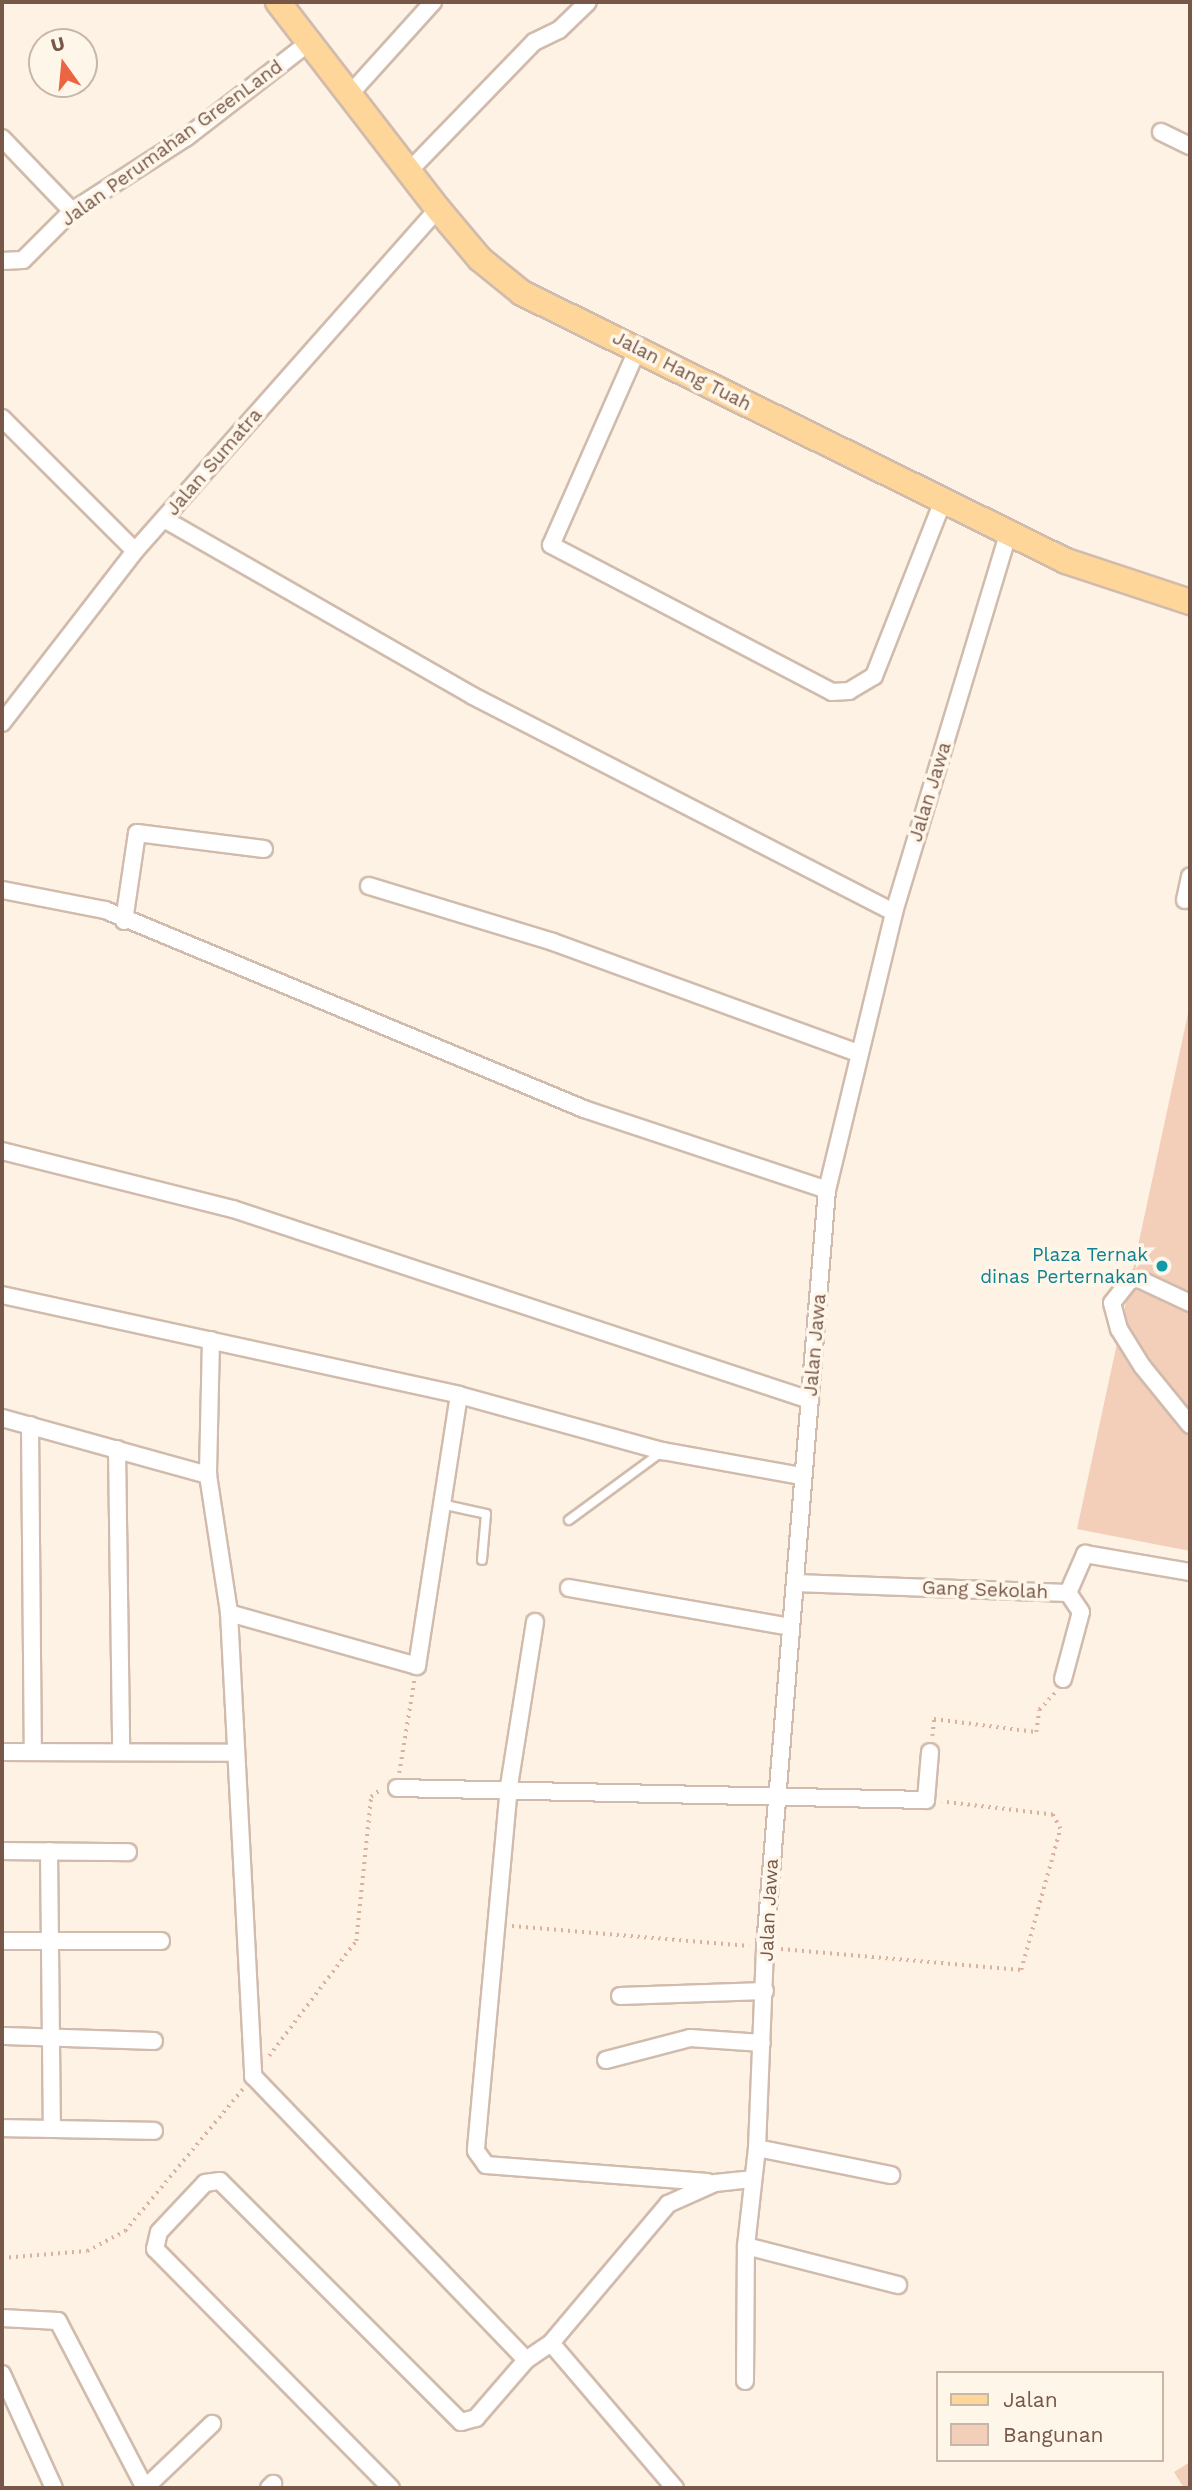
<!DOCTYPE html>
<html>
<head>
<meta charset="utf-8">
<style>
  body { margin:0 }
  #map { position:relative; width:1192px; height:2490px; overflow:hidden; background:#fdf2e3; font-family:"Work Sans",sans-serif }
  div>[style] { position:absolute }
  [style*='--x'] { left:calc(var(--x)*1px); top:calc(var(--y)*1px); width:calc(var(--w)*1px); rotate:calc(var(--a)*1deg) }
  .building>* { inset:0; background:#f3cfb9 }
  .path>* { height:3.5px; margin-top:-1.75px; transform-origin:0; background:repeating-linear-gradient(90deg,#d8b29c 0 2px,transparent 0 7px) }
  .roads { filter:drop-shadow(2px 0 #d1bbac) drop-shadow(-2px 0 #d1bbac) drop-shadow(0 2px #d1bbac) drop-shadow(0 -2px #d1bbac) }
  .service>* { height:8px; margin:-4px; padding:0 4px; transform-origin:4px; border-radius:4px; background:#fff }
  .minor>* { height:16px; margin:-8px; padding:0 8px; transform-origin:8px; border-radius:8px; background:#fff }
  .primary>* { height:24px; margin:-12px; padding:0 12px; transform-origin:12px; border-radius:12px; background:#fed699 }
  .dots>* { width:19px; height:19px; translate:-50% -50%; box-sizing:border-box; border:4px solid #fff6ea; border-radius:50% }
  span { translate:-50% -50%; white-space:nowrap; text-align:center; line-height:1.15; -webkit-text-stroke:7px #fff6ea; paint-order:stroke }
  .street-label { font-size:19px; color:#765748 }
  .culture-label { font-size:19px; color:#0d838f }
  .right { translate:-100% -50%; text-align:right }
  .frame { position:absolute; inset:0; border:4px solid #765748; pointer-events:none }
  .legend { position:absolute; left:936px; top:2371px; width:228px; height:91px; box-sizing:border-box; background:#fff6ea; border:2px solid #c8b6a9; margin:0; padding:9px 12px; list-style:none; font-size:21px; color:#765748 }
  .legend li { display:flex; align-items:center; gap:14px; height:35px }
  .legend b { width:35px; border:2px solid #c8b6a9 }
  .north { position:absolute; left:28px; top:28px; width:70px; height:70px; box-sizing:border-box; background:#fff6ea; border:2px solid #c8b6a9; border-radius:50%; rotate:345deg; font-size:19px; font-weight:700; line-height:28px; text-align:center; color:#765748 }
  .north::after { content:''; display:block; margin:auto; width:24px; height:32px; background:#eb6543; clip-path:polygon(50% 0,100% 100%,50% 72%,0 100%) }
</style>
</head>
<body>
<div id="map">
  <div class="building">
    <div style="clip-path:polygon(1189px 1009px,1190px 1009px,1190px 1551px,1077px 1529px)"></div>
    <div style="clip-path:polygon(1190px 2462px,1190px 2488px,1184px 2488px,1174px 2472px)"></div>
  </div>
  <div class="path">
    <div style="--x:932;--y:1736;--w:17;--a:-83"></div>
    <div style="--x:934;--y:1719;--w:103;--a:7.3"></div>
    <div style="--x:1036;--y:1732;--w:22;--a:-82"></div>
    <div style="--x:1039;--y:1710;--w:25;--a:-47"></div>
    <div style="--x:399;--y:1773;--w:93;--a:-80.7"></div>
    <div style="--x:512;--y:1926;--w:238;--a:4.8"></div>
    <div style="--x:781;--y:1949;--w:241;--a:5"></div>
    <div style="--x:1021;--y:1970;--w:146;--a:-74.5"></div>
    <div style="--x:1060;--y:1829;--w:16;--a:-117"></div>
    <div style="--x:1053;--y:1815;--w:112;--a:-173.3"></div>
    <div style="--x:269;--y:2056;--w:144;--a:-52.9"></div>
    <div style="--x:356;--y:1941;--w:145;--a:-84.1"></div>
    <div style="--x:371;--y:1797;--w:11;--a:-38"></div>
    <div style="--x:2;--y:2258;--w:85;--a:-4.7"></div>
    <div style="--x:87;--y:2251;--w:43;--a:-27.8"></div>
    <div style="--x:125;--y:2231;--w:185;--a:-50.3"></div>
  </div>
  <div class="roads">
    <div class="service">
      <div style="--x:441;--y:1504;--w:46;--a:12.5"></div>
      <div style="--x:486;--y:1514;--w:46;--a:95"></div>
      <div style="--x:569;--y:1520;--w:117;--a:-36.3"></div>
    </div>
    <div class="minor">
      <div style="--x:350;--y:94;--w:124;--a:-47.9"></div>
      <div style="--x:1161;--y:132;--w:32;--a:26"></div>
      <div style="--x:2;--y:138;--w:101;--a:46.2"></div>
      <div style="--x:409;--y:171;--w:180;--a:-45.9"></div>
      <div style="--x:534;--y:42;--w:28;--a:-26"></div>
      <div style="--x:559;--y:30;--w:40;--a:-44"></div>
      <div style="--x:2;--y:261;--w:21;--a:-3"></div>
      <div style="--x:23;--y:260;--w:69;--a:-45"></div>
      <div style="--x:72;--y:211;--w:137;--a:-32.8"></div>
      <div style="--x:187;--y:137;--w:153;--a:-37.8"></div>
      <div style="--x:638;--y:348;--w:215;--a:113.8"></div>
      <div style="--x:551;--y:545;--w:317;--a:27.6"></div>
      <div style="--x:832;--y:692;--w:17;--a:-3"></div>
      <div style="--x:849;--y:691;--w:29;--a:-31"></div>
      <div style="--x:874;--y:676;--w:186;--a:-68.5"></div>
      <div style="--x:2;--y:418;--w:188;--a:45"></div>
      <div style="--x:164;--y:519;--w:356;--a:29.8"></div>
      <div style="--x:473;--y:696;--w:473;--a:27.2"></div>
      <div style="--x:2;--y:723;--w:217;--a:-52.3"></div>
      <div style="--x:135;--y:551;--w:457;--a:-48.5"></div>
      <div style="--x:369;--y:886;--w:192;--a:16.9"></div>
      <div style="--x:553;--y:942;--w:322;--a:20"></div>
      <div style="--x:2;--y:890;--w:105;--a:11"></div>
      <div style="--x:105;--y:910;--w:519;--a:22.56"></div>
      <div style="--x:584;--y:1109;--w:256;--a:18.4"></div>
      <div style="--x:1185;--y:900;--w:24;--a:-78"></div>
      <div style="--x:124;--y:921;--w:89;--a:-81.6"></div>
      <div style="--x:137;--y:833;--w:128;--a:7.2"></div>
      <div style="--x:2;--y:1151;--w:238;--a:14.1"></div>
      <div style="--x:233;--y:1209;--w:608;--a:18.32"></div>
      <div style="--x:2;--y:1295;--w:468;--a:12.3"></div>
      <div style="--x:459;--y:1395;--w:212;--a:15.4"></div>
      <div style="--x:663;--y:1451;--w:140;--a:10.3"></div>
      <div style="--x:1190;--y:1303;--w:56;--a:-154.8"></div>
      <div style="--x:1139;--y:1279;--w:9;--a:174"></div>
      <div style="--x:1130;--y:1280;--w:29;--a:128"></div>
      <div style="--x:1112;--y:1303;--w:27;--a:75"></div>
      <div style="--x:1119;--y:1329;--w:44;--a:58.1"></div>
      <div style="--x:1142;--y:1366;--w:76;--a:50.9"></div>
      <div style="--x:211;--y:1340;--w:135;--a:91.3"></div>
      <div style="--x:208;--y:1475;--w:140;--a:81.3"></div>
      <div style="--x:229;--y:1613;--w:464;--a:87"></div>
      <div style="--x:253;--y:2076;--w:394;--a:46.1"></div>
      <div style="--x:526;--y:2360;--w:30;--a:-34"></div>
      <div style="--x:551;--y:2343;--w:182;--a:-49.9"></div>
      <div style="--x:668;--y:2204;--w:51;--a:-24.1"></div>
      <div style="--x:715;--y:2183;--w:37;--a:-6"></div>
      <div style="--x:2;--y:1418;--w:214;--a:15.5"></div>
      <div style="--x:30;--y:1425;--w:327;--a:89.5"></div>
      <div style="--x:117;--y:1449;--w:303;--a:89.2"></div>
      <div style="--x:795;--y:1583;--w:273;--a:2.1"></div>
      <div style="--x:1068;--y:1593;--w:43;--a:-66.4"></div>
      <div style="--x:1085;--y:1554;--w:107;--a:9.7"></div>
      <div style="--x:569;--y:1588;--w:225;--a:10"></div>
      <div style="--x:229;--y:1613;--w:195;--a:15.7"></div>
      <div style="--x:417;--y:1666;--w:274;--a:-81.2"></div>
      <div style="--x:535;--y:1622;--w:166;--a:99"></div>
      <div style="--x:509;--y:1786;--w:366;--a:95.2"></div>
      <div style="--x:476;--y:2151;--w:17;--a:54"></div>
      <div style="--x:486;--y:2165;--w:222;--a:4.4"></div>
      <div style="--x:1063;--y:1679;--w:69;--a:-75"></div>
      <div style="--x:1081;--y:1612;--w:23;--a:-124"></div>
      <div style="--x:2;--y:1752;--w:234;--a:0.2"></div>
      <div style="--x:397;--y:1788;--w:529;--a:1.3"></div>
      <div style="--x:926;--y:1800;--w:48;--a:-85.2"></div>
      <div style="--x:2;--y:1851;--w:126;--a:0.5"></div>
      <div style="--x:49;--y:1851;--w:277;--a:89.4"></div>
      <div style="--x:2;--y:1941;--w:159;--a:0"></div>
      <div style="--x:620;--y:1996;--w:145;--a:-2"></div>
      <div style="--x:2;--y:2036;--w:152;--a:1.9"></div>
      <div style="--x:606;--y:2060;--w:87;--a:-14.7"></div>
      <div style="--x:690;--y:2038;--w:72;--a:4"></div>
      <div style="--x:2;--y:2128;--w:152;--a:1.1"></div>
      <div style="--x:757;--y:2148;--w:137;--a:11.4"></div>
      <div style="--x:746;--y:2246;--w:157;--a:14.4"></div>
      <div style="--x:2;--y:2318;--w:56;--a:3.1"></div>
      <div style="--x:58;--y:2321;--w:188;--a:62.5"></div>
      <div style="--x:551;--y:2343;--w:191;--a:49.5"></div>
      <div style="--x:2;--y:2374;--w:125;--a:65.5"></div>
      <div style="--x:745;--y:2381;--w:135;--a:-89.6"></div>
      <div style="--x:746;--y:2246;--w:99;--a:-83.6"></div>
      <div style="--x:757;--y:2148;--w:201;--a:-87.7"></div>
      <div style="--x:765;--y:1947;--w:760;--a:-85.32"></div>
      <div style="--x:827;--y:1190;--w:286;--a:-76.4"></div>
      <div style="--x:894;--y:912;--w:395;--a:-73.2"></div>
      <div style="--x:145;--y:2488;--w:93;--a:-43.7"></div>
      <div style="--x:269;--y:2488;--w:6;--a:-45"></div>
      <div style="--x:391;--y:2488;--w:336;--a:-134.6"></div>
      <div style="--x:155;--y:2249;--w:17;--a:-77"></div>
      <div style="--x:159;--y:2232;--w:67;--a:-46.8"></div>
      <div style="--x:205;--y:2183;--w:15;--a:-8"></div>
      <div style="--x:220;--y:2181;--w:341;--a:45"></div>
      <div style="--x:461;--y:2422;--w:16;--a:-15"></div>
      <div style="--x:476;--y:2418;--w:77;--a:-49.2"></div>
    </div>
    <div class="primary">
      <div style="--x:278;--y:2;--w:262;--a:52.3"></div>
      <div style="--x:438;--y:209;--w:65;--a:50"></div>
      <div style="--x:480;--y:259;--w:54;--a:39"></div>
      <div style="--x:522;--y:293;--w:606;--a:26.23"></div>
      <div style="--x:1066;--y:561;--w:131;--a:18.3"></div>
    </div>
  </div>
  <div class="dots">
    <div style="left:1162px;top:1266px;background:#0f9aa8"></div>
  </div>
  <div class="street-label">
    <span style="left:172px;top:143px;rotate:-36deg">Jalan Perumahan GreenLand</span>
    <span style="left:682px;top:371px;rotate:27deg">Jalan Hang Tuah</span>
    <span style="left:214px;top:462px;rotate:-49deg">Jalan Sumatra</span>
    <span style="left:930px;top:792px;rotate:-73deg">Jalan Jawa</span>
    <span style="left:815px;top:1345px;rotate:-85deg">Jalan Jawa</span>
    <span style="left:985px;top:1590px;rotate:2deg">Gang Sekolah</span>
    <span style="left:769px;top:1910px;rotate:-87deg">Jalan Jawa</span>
  </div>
  <div class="culture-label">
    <span class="right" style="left:1148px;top:1266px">Plaza Ternak<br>dinas Perternakan</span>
  </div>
  <div class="frame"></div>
  <ul class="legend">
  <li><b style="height:9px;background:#fed699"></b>Jalan</li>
  <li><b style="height:19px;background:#f3cfb9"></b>Bangunan</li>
  </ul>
  <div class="north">U</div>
</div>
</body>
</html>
